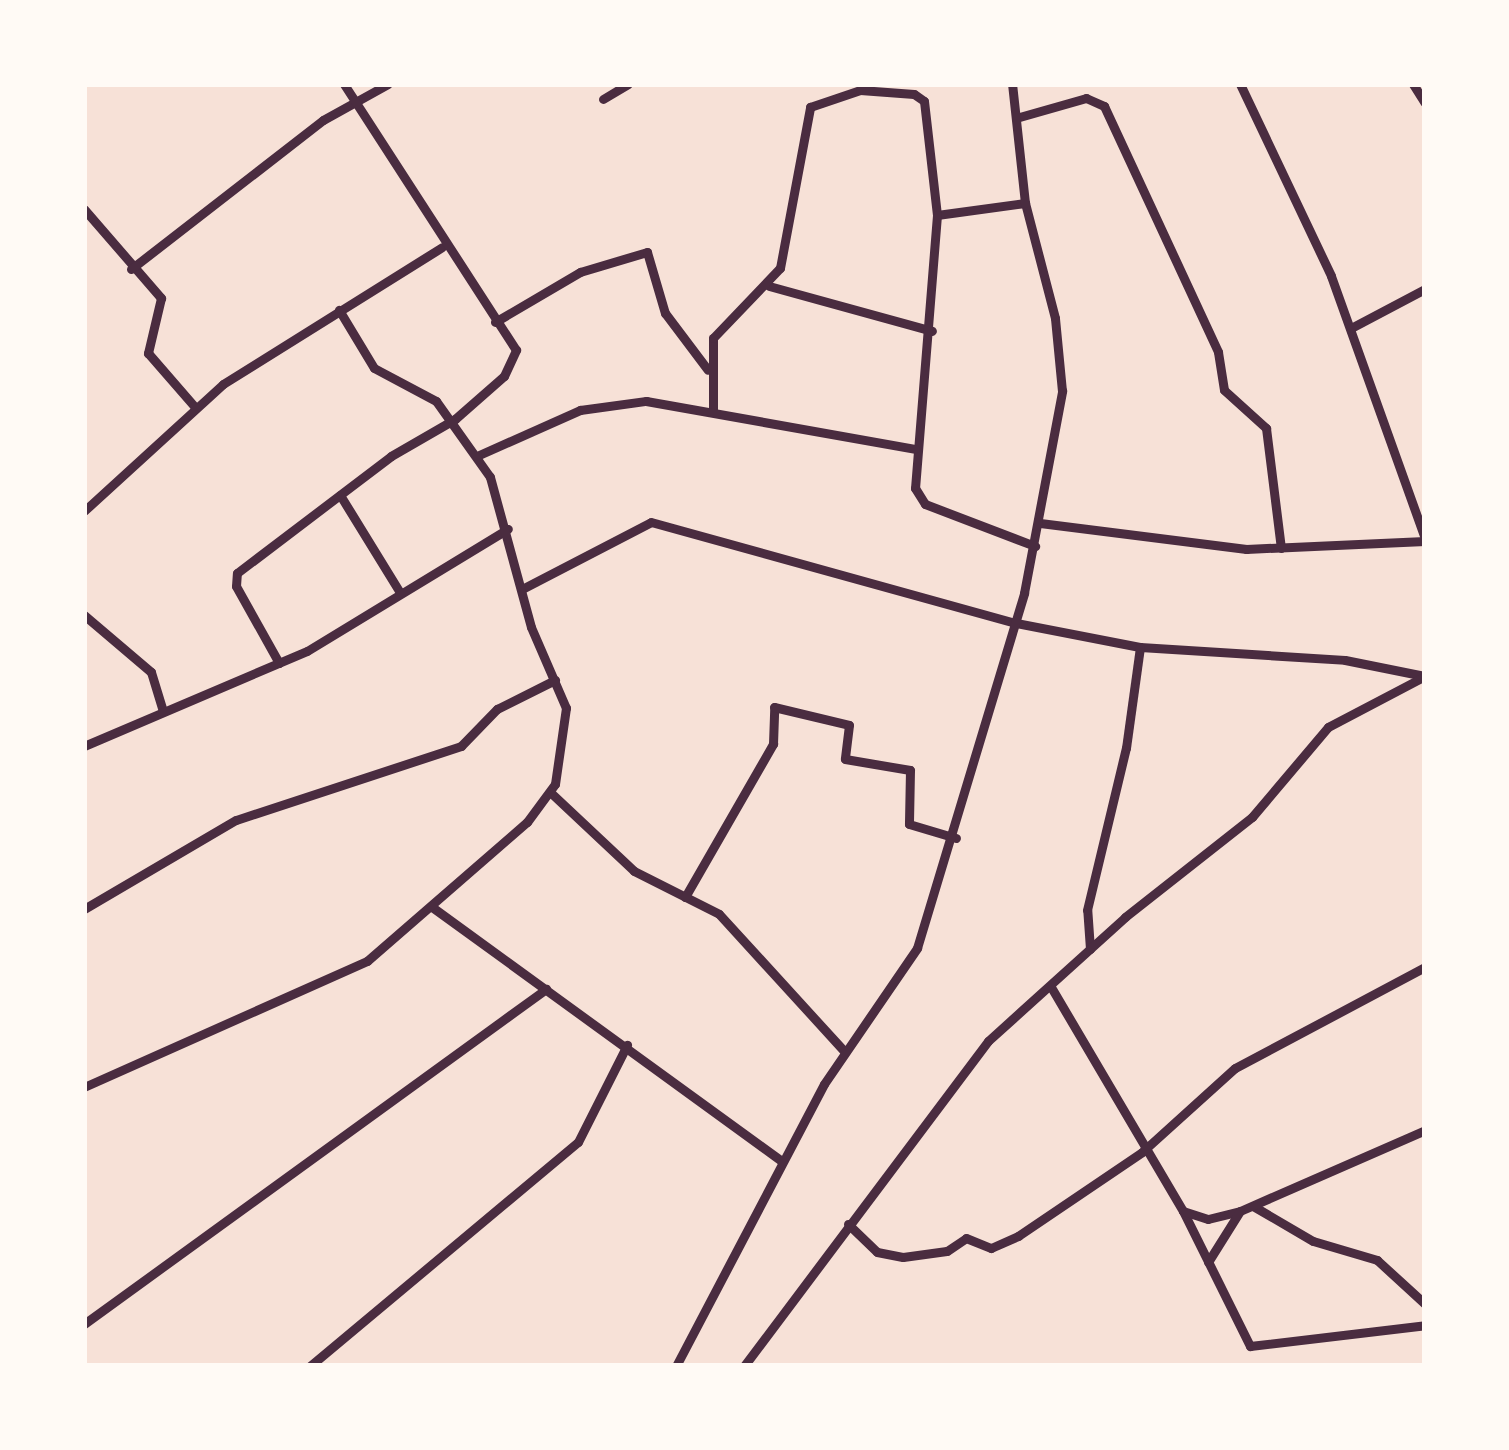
<!DOCTYPE html>
<html>
<head>
<meta charset="utf-8">
<style>
  body { margin:0 }
  #map { position:relative; width:1509px; height:1450px; overflow:hidden; background:#f7e1d7; font-family:Mulish,sans-serif }
  div>[style] { position:absolute }
  [style*='--x'] { left:calc(var(--x)*1px); top:calc(var(--y)*1px); width:calc(var(--w)*1px); rotate:calc(var(--a)*1deg) }
  .minor>* { height:9px; margin:-4.5px; padding:0 4.5px; transform-origin:4.5px; border-radius:4.5px; background:#4a2c40 }
  span { translate:-50% -50%; white-space:nowrap; text-align:center; line-height:1.15; -webkit-text-stroke:12px #fffaf5; paint-order:stroke }
  .frame { position:absolute; inset:0; border:87px solid #fffaf5; pointer-events:none }
</style>
</head>
<body>
<div id="map">
  <div class="minor">
    <div style="--x:1240;--y:84;--w:212;--a:64.6"></div>
    <div style="--x:1331;--y:276;--w:278;--a:70.3"></div>
    <div style="--x:1413;--y:84;--w:22;--a:58"></div>
    <div style="--x:603;--y:99;--w:29;--a:-31"></div>
    <div style="--x:1016;--y:118;--w:73;--a:-15.9"></div>
    <div style="--x:1086;--y:98;--w:20;--a:24"></div>
    <div style="--x:1104;--y:106;--w:271;--a:65.1"></div>
    <div style="--x:1218;--y:352;--w:38;--a:81"></div>
    <div style="--x:1224;--y:390;--w:57;--a:42.1"></div>
    <div style="--x:1266;--y:428;--w:121;--a:82.9"></div>
    <div style="--x:84;--y:209;--w:118;--a:49.1"></div>
    <div style="--x:161;--y:298;--w:57;--a:103.3"></div>
    <div style="--x:148;--y:353;--w:70;--a:49"></div>
    <div style="--x:937;--y:215;--w:89;--a:-7.8"></div>
    <div style="--x:131;--y:269;--w:243;--a:-37.8"></div>
    <div style="--x:323;--y:120;--w:74;--a:-29"></div>
    <div style="--x:769;--y:286;--w:169;--a:15.4"></div>
    <div style="--x:495;--y:322;--w:99;--a:-30.5"></div>
    <div style="--x:580;--y:272;--w:70;--a:-16.6"></div>
    <div style="--x:647;--y:252;--w:64;--a:73.6"></div>
    <div style="--x:665;--y:313;--w:71;--a:53"></div>
    <div style="--x:1351;--y:328;--w:84;--a:-27.8"></div>
    <div style="--x:713;--y:411;--w:73;--a:-90"></div>
    <div style="--x:713;--y:338;--w:97;--a:-46.3"></div>
    <div style="--x:780;--y:268;--w:164;--a:-79.4"></div>
    <div style="--x:810;--y:107;--w:53;--a:-18.8"></div>
    <div style="--x:860;--y:90;--w:54;--a:4.2"></div>
    <div style="--x:914;--y:94;--w:12;--a:35"></div>
    <div style="--x:924;--y:101;--w:115;--a:83.5"></div>
    <div style="--x:937;--y:215;--w:274;--a:94.6"></div>
    <div style="--x:915;--y:488;--w:19;--a:58"></div>
    <div style="--x:925;--y:504;--w:118;--a:20.9"></div>
    <div style="--x:479;--y:455;--w:111;--a:-24"></div>
    <div style="--x:580;--y:410;--w:67;--a:-7.8"></div>
    <div style="--x:646;--y:401;--w:273;--a:10.1"></div>
    <div style="--x:340;--y:495;--w:113;--a:58.4"></div>
    <div style="--x:84;--y:511;--w:188;--a:-42.4"></div>
    <div style="--x:223;--y:384;--w:258;--a:-32"></div>
    <div style="--x:1040;--y:523;--w:208;--a:7.2"></div>
    <div style="--x:1246;--y:549;--w:179;--a:-2.6"></div>
    <div style="--x:522;--y:589;--w:145;--a:-27.4"></div>
    <div style="--x:651;--y:522;--w:379;--a:15.5"></div>
    <div style="--x:1016;--y:623;--w:126;--a:11"></div>
    <div style="--x:1140;--y:647;--w:205;--a:3.6"></div>
    <div style="--x:1345;--y:660;--w:81;--a:11.4"></div>
    <div style="--x:84;--y:615;--w:88;--a:40.4"></div>
    <div style="--x:151;--y:672;--w:38;--a:73"></div>
    <div style="--x:279;--y:663;--w:88;--a:-119.2"></div>
    <div style="--x:236;--y:586;--w:13;--a:-86"></div>
    <div style="--x:237;--y:573;--w:193;--a:-37.2"></div>
    <div style="--x:391;--y:456;--w:74;--a:-30"></div>
    <div style="--x:455;--y:419;--w:65;--a:-41.3"></div>
    <div style="--x:504;--y:376;--w:29;--a:-65"></div>
    <div style="--x:516;--y:350;--w:317;--a:-122.9"></div>
    <div style="--x:84;--y:746;--w:242;--a:-23.1"></div>
    <div style="--x:307;--y:651;--w:235;--a:-31.3"></div>
    <div style="--x:550;--y:792;--w:115;--a:43.2"></div>
    <div style="--x:634;--y:871;--w:95;--a:26.8"></div>
    <div style="--x:719;--y:914;--w:185;--a:47.6"></div>
    <div style="--x:685;--y:897;--w:177;--a:-60.1"></div>
    <div style="--x:773;--y:744;--w:37;--a:-88"></div>
    <div style="--x:774;--y:707;--w:77;--a:13.5"></div>
    <div style="--x:849;--y:725;--w:34;--a:97"></div>
    <div style="--x:845;--y:759;--w:66;--a:9.6"></div>
    <div style="--x:910;--y:770;--w:54;--a:91.1"></div>
    <div style="--x:909;--y:824;--w:49;--a:16.6"></div>
    <div style="--x:432;--y:907;--w:430;--a:36"></div>
    <div style="--x:84;--y:909;--w:176;--a:-30.4"></div>
    <div style="--x:236;--y:820;--w:237;--a:-18.2"></div>
    <div style="--x:461;--y:746;--w:52;--a:-45.8"></div>
    <div style="--x:497;--y:709;--w:65;--a:-26.6"></div>
    <div style="--x:1090;--y:949;--w:39;--a:-94"></div>
    <div style="--x:1087;--y:910;--w:167;--a:-76.5"></div>
    <div style="--x:1126;--y:748;--w:102;--a:-82.1"></div>
    <div style="--x:1051;--y:987;--w:260;--a:59.5"></div>
    <div style="--x:1183;--y:1211;--w:151;--a:63.6"></div>
    <div style="--x:1250;--y:1346;--w:176;--a:-6.8"></div>
    <div style="--x:84;--y:1087;--w:310;--a:-24"></div>
    <div style="--x:367;--y:961;--w:212;--a:-41"></div>
    <div style="--x:527;--y:822;--w:47;--a:-53.6"></div>
    <div style="--x:555;--y:784;--w:77;--a:-81.8"></div>
    <div style="--x:566;--y:708;--w:88;--a:-113.4"></div>
    <div style="--x:531;--y:627;--w:156;--a:-105.3"></div>
    <div style="--x:490;--y:477;--w:93;--a:-125.4"></div>
    <div style="--x:436;--y:401;--w:70;--a:-152"></div>
    <div style="--x:374;--y:368;--w:68;--a:-121.1"></div>
    <div style="--x:1253;--y:1206;--w:69;--a:30.3"></div>
    <div style="--x:1313;--y:1241;--w:67;--a:16.5"></div>
    <div style="--x:1377;--y:1260;--w:65;--a:42.5"></div>
    <div style="--x:1183;--y:1211;--w:26;--a:18"></div>
    <div style="--x:1208;--y:1219;--w:33;--a:-14"></div>
    <div style="--x:1240;--y:1211;--w:202;--a:-23.6"></div>
    <div style="--x:848;--y:1224;--w:40;--a:44"></div>
    <div style="--x:877;--y:1252;--w:26;--a:11"></div>
    <div style="--x:903;--y:1257;--w:44;--a:-7.8"></div>
    <div style="--x:947;--y:1251;--w:23;--a:-34"></div>
    <div style="--x:966;--y:1238;--w:27;--a:22"></div>
    <div style="--x:991;--y:1248;--w:30;--a:-24"></div>
    <div style="--x:1018;--y:1236;--w:150;--a:-34.1"></div>
    <div style="--x:1142;--y:1152;--w:125;--a:-42.1"></div>
    <div style="--x:1235;--y:1068;--w:215;--a:-28"></div>
    <div style="--x:1208;--y:1262;--w:60;--a:-57.9"></div>
    <div style="--x:84;--y:1324;--w:571;--a:-35.95"></div>
    <div style="--x:310;--y:1366;--w:349;--a:-39.9"></div>
    <div style="--x:578;--y:1142;--w:109;--a:-63.2"></div>
    <div style="--x:676;--y:1366;--w:318;--a:-62.3"></div>
    <div style="--x:824;--y:1084;--w:165;--a:-55.6"></div>
    <div style="--x:917;--y:948;--w:371;--a:-73.2"></div>
    <div style="--x:1024;--y:593;--w:206;--a:-79.3"></div>
    <div style="--x:1062;--y:391;--w:73;--a:-95.5"></div>
    <div style="--x:1055;--y:318;--w:119;--a:-104.6"></div>
    <div style="--x:1025;--y:203;--w:120;--a:-96.2"></div>
    <div style="--x:744;--y:1366;--w:406;--a:-53.1"></div>
    <div style="--x:988;--y:1041;--w:185;--a:-42.1"></div>
    <div style="--x:1125;--y:917;--w:162;--a:-38.2"></div>
    <div style="--x:1252;--y:817;--w:118;--a:-49.8"></div>
    <div style="--x:1328;--y:727;--w:110;--a:-27.7"></div>
  </div>
  <div class="frame"></div>
</div>
</body>
</html>
